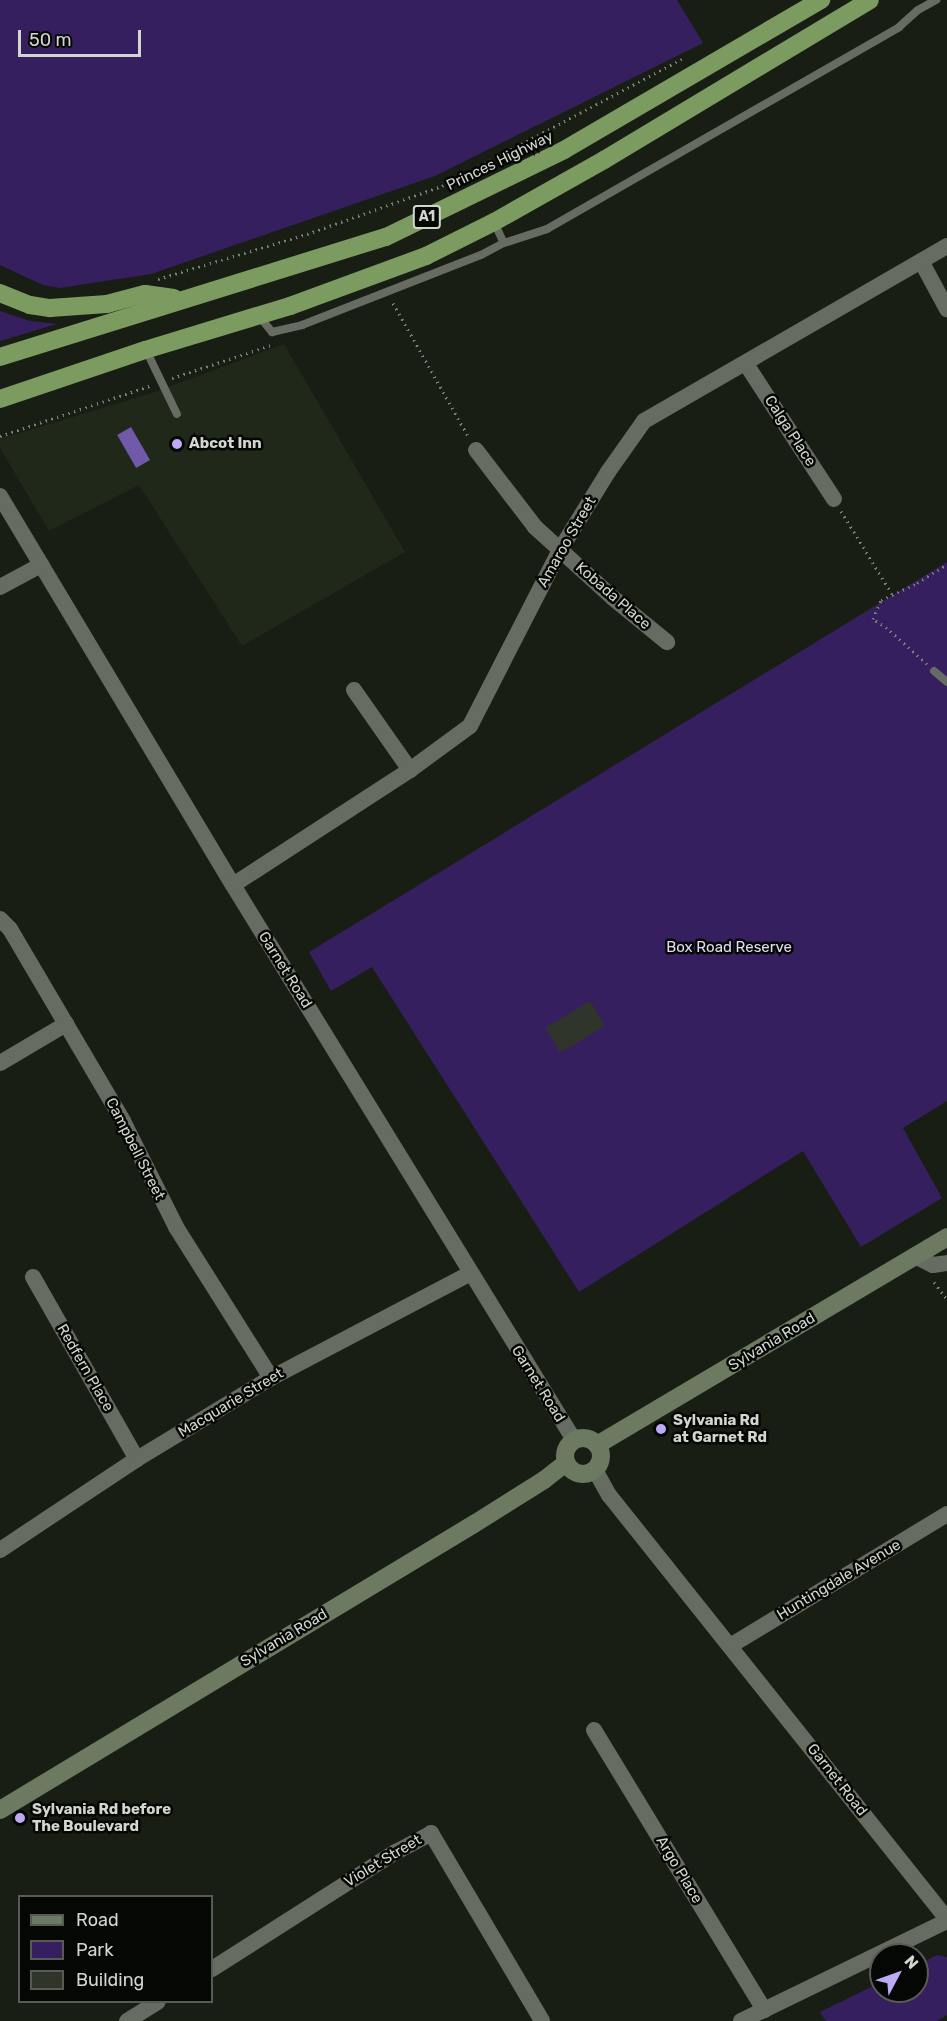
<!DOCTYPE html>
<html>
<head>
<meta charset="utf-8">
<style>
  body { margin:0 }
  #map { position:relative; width:947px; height:2021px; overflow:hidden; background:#181e14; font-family:Rubik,sans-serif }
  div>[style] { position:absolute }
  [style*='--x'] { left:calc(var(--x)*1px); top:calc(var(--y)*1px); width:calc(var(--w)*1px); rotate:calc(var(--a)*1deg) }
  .built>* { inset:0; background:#1f2819 }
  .green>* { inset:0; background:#351f5e }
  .water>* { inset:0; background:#7059a8; transform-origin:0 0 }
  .building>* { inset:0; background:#2f352b; transform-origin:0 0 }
  .path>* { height:3px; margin-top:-1.5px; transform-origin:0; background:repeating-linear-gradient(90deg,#7b8077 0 1.5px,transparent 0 6px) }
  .lane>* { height:8px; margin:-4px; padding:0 4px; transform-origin:4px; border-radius:4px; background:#666c61 }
  .street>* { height:16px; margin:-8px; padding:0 8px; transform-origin:8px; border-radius:8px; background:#666c61 }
  .secondary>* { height:18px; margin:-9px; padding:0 9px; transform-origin:9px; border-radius:9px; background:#6c7a61 }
  .secondary>.ring { margin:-9px; padding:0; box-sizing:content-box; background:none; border:18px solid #6c7a61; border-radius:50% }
  .highway>* { height:18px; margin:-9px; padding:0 9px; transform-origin:9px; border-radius:9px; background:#7b9b60 }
  .dots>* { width:16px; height:16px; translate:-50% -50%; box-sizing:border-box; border:3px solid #050704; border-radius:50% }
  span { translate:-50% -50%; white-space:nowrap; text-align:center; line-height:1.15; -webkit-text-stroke:5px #050704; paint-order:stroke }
  .shield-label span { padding:2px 4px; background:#050704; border:2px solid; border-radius:4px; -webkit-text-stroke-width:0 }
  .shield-label { font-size:14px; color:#d2d6cf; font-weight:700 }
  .street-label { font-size:15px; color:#d2d6cf }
  .poi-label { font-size:15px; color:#d2d6cf; font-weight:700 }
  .left { translate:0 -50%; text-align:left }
  .park-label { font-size:15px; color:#e0dbf1 }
  .legend { position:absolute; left:18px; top:1895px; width:195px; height:108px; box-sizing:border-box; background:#050704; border:2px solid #575a55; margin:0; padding:8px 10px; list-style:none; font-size:18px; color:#d2d6cf }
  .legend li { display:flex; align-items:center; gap:12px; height:30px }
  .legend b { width:30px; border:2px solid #575a55 }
  .north { position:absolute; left:869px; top:1943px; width:60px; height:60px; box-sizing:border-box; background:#050704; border:2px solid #575a55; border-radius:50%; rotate:49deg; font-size:16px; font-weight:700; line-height:24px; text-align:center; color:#d2d6cf }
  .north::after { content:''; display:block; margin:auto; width:21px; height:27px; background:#bda9f5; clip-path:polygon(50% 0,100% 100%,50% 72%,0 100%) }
  .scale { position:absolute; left:18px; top:30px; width:123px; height:27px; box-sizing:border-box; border:3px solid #d2d6cf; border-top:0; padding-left:8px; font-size:18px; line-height:21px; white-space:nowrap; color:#d2d6cf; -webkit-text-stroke:4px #050704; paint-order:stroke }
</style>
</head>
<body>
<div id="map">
  <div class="built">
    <div style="clip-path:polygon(284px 344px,405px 552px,242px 646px,139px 485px,49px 531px,0 448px,0 439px,152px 393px)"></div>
  </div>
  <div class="green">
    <div style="clip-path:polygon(0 0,677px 0,703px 43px,435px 176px,151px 274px,60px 288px,43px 285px,0 265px)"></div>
    <div style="clip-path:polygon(0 311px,30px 321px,57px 324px,0 341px)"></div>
    <div style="clip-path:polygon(947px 562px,947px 1101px,903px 1128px,942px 1198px,861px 1247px,803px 1151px,579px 1292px,372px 967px,331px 991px,309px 952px)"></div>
    <div style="clip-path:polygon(937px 1955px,947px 1957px,947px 2015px,937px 2021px,826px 2021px,820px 2012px,881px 1982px,881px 1991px,917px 1991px,917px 1965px)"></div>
  </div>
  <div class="water">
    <div style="left:131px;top:427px;width:38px;height:16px;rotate:60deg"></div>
  </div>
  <div class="building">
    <div style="left:590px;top:1001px;width:29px;height:52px;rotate:59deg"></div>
  </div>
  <div class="path">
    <div style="--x:158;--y:279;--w:156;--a:-16.8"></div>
    <div style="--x:307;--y:234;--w:143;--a:-19.6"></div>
    <div style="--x:442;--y:186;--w:274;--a:-27.9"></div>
    <div style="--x:393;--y:303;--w:155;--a:60.6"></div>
    <div style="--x:172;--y:378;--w:104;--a:-18.4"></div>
    <div style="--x:0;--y:436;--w:160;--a:-18.5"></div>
    <div style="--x:841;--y:511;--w:97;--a:58.4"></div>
    <div style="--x:927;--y:664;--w:54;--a:-138"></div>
    <div style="--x:887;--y:628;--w:17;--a:-147"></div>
    <div style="--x:873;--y:619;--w:21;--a:-67"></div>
    <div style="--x:881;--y:600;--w:40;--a:-25"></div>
    <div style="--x:917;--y:583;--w:36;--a:-32"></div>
    <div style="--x:934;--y:1282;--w:21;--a:53"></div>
  </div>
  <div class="lane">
    <div style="--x:494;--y:222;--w:23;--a:65"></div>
    <div style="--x:259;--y:316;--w:21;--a:51"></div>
    <div style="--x:272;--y:332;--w:31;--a:-13"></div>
    <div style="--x:302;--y:325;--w:192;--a:-21.4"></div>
    <div style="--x:481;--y:255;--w:26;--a:-28"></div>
    <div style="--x:504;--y:243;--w:45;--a:-18"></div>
    <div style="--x:547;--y:229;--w:406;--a:-29.8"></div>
    <div style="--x:899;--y:27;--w:25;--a:-42"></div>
    <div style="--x:918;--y:10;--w:21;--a:-29"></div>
    <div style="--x:146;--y:350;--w:71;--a:64.2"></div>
    <div style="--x:934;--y:671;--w:17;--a:40"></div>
  </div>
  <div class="street">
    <div style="--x:921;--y:261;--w:55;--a:61.6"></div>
    <div style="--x:746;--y:364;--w:161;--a:56.9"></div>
    <div style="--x:476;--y:450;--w:97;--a:52.5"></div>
    <div style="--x:535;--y:527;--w:105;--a:42.3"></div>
    <div style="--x:613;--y:598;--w:70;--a:39.2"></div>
    <div style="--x:0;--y:496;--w:453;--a:59.1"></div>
    <div style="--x:233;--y:885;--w:651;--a:58.43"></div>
    <div style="--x:0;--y:587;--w:47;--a:-28.2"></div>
    <div style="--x:354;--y:690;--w:98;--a:55"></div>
    <div style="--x:233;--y:885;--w:211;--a:-33"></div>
    <div style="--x:410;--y:770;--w:74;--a:-36.3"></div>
    <div style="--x:470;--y:726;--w:198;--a:-62.9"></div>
    <div style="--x:560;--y:550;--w:92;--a:-58.4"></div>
    <div style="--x:608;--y:472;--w:62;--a:-54.8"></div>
    <div style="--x:644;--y:421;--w:350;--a:-30"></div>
    <div style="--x:0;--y:919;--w:14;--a:45"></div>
    <div style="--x:10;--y:929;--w:223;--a:59.5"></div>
    <div style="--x:123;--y:1121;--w:119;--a:63.4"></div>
    <div style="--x:176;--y:1227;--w:178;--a:57.8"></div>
    <div style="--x:0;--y:1063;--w:77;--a:-30.6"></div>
    <div style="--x:915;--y:1256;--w:20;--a:27"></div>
    <div style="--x:933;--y:1265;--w:14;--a:-8"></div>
    <div style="--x:33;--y:1277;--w:210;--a:60.3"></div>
    <div style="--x:595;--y:1470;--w:29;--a:61"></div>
    <div style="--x:609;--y:1495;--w:542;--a:51.44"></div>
    <div style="--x:0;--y:1550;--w:164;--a:-33.6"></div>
    <div style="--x:137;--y:1459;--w:157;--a:-31.2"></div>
    <div style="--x:271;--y:1378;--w:226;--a:-27.7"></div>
    <div style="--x:730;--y:1646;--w:254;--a:-31.3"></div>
    <div style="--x:594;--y:1730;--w:328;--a:58.7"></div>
    <div style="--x:212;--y:1969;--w:218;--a:-32.5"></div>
    <div style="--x:396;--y:1852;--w:40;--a:-28"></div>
    <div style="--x:431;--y:1833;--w:218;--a:59.4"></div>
    <div style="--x:127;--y:2021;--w:36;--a:-32"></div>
    <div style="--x:741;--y:2021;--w:229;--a:-25.9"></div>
  </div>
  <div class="secondary">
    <div class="ring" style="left:565px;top:1438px;width:18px;height:18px"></div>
    <div style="--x:597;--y:1445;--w:407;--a:-30.7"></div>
    <div style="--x:0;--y:1810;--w:554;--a:-31.11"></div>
    <div style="--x:474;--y:1524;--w:83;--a:-32.2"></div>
    <div style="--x:544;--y:1480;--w:28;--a:-38"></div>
  </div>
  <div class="highway">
    <div style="--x:0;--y:293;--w:32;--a:22"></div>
    <div style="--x:30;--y:305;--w:20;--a:9"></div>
    <div style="--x:50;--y:308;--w:57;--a:-4"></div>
    <div style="--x:107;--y:304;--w:39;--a:-15"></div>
    <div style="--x:145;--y:294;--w:29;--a:8"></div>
    <div style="--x:0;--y:357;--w:404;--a:-17.3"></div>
    <div style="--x:386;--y:237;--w:198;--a:-26"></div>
    <div style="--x:564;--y:150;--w:298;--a:-30.3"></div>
    <div style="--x:0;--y:399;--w:153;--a:-18.7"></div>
    <div style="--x:145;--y:350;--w:152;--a:-16.9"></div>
    <div style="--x:290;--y:306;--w:145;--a:-20.2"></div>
    <div style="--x:426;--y:256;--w:76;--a:-26.6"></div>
    <div style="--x:494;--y:222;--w:126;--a:-29.4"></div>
    <div style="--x:604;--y:160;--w:310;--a:-31"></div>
  </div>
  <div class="dots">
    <div style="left:177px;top:444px;background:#bda9f5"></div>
    <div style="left:661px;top:1429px;background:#bda9f5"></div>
    <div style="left:20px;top:1818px;background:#bda9f5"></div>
  </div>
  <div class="shield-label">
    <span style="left:427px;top:217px">A1</span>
  </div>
  <div class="street-label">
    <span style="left:500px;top:161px;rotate:-26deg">Princes Highway</span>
    <span style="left:790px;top:431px;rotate:57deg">Calga Place</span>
    <span style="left:567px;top:542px;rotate:-60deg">Amaroo Street</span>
    <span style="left:613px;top:596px;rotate:41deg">Kobada Place</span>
    <span style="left:285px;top:970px;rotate:58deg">Garnet Road</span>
    <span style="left:135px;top:1149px;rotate:63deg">Campbell Street</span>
    <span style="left:772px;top:1342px;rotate:-31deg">Sylvania Road</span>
    <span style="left:85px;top:1368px;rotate:60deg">Redfern Place</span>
    <span style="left:538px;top:1384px;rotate:58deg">Garnet Road</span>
    <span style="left:231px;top:1403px;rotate:-31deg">Macquarie Street</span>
    <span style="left:839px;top:1580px;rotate:-31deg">Huntingdale Avenue</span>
    <span style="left:284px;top:1638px;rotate:-31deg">Sylvania Road</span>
    <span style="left:837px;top:1780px;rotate:52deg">Garnet Road</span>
    <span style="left:383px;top:1861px;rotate:-31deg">Violet Street</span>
    <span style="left:679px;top:1870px;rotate:59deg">Argo Place</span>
  </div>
  <div class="poi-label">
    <span class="left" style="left:189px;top:444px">Abcot Inn</span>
    <span class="left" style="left:673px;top:1429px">Sylvania Rd<br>at Garnet Rd</span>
    <span class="left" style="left:32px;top:1818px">Sylvania Rd before<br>The Boulevard</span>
  </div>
  <div class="park-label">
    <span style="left:729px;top:948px">Box Road Reserve</span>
  </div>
  <ul class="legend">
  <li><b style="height:8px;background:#6c7a61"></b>Road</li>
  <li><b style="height:16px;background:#351f5e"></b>Park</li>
  <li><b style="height:16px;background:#2f352b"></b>Building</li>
  </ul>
  <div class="north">N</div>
  <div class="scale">50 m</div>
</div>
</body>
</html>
